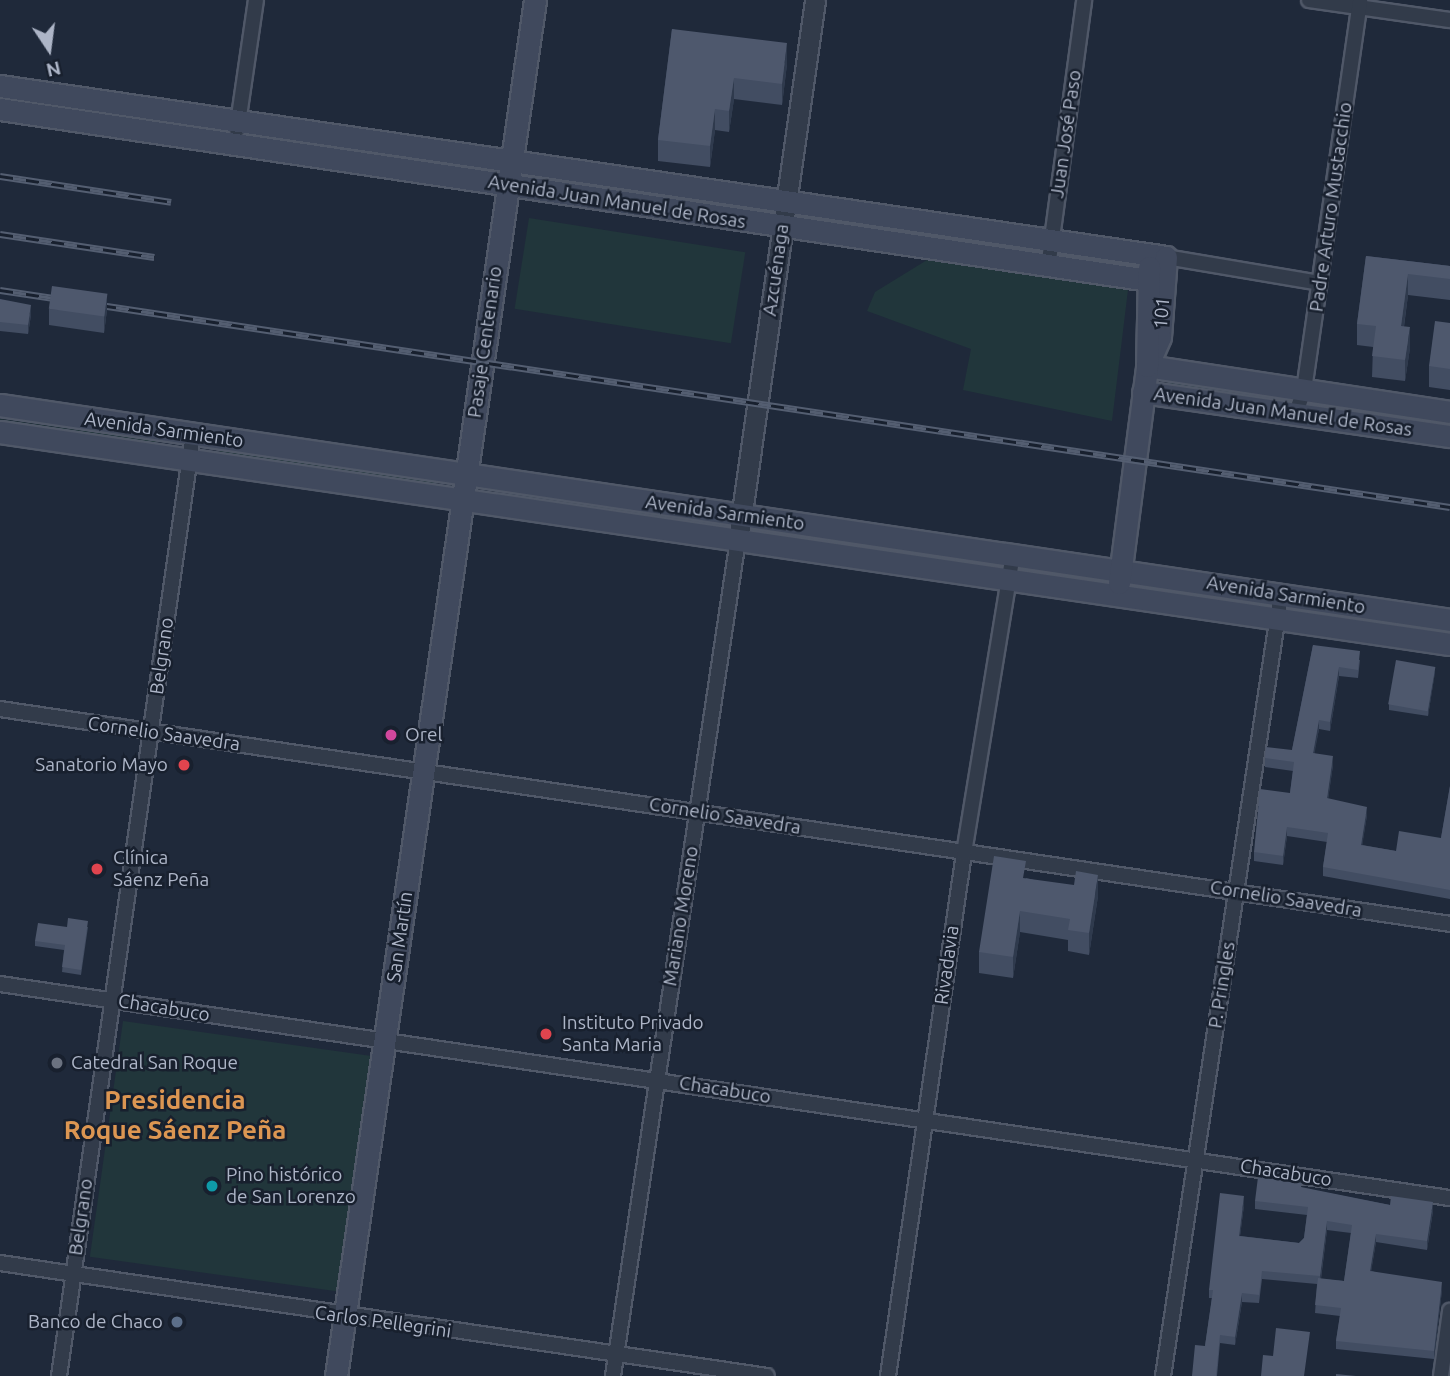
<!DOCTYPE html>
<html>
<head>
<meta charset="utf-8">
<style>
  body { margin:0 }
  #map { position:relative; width:1450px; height:1376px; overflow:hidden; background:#1f293a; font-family:Ubuntu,sans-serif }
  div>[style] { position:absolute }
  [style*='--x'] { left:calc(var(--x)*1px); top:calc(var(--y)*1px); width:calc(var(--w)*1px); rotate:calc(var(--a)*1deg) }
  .green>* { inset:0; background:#21363b; transform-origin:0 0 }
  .roads { filter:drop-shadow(2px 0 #505868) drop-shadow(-2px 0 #505868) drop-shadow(0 2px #505868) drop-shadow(0 -2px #505868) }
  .minor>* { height:14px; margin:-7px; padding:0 7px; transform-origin:7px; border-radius:7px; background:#323b4a }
  .tertiary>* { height:19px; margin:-9.5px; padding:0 9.5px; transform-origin:9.5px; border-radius:9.5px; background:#323b4a }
  .secondary>* { height:21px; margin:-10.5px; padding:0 10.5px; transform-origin:10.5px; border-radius:10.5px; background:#40495d }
  .rail>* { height:7px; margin-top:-3.5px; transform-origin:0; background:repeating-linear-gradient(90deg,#18202e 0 13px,#545e71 0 26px); box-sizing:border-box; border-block:2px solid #545e71 }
  .wall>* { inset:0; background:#424d62 }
  .shaded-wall>* { inset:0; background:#2f3a4d }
  .building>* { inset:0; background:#4e586d; transform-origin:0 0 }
  .dots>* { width:19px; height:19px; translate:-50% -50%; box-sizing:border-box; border:4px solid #18202e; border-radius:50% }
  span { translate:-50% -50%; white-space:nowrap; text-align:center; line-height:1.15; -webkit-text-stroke:5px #18202e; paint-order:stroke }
  .street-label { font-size:19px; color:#adb5c7 }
  .poi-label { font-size:19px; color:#adb5c7 }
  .left { translate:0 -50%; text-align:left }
  .right { translate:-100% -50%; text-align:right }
  .district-label { font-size:26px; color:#dc9652; font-weight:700 }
  .north { position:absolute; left:14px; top:14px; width:70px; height:70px; -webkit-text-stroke:5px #18202e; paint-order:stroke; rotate:167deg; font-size:19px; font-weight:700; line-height:28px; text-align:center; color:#adb5c7 }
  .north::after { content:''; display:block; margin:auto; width:24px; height:32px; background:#adb5c7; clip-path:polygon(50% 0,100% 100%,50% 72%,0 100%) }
</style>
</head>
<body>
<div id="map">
  <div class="green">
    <div style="left:0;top:93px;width:208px;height:6px;rotate:9deg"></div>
    <div style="left:261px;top:131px;width:222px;height:8px;rotate:8deg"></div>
    <div style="left:537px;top:173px;width:219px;height:7px;rotate:8deg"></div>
    <div style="left:801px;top:210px;width:229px;height:9px;rotate:9deg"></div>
    <div style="left:529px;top:218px;width:219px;height:92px;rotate:9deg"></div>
    <div style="clip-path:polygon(927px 260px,1128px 290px,1112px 421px,963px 390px,971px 349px,867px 311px,875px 292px)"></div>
    <div style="left:1168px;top:380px;width:113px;height:6px;rotate:9deg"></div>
    <div style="left:0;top:419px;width:159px;height:7px;rotate:8deg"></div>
    <div style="left:220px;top:450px;width:219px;height:7px;rotate:8deg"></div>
    <div style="left:500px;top:493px;width:205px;height:6px;rotate:8deg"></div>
    <div style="left:123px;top:1021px;width:251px;height:238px;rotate:8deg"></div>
  </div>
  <div class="roads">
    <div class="minor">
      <div style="--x:1309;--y:0;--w:142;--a:8.1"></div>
      <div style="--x:237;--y:130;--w:131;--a:-81.7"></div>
      <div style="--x:1166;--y:257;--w:156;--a:9.6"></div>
      <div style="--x:1048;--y:268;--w:270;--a:-82.3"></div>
      <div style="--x:1296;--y:413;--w:24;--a:-71"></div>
      <div style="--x:1304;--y:390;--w:394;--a:-81.8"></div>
      <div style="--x:0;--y:709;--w:1466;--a:8.43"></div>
      <div style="--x:0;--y:984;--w:1466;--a:8.4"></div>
      <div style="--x:0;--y:1263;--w:775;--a:8.38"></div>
      <div style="--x:59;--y:1376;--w:951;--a:-81.9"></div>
      <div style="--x:613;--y:1376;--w:845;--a:-81.5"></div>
      <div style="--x:888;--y:1376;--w:528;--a:-81.73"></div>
      <div style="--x:964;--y:853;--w:302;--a:-80.7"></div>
      <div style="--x:1163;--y:1376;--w:790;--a:-81.41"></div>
      <div style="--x:1441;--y:1376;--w:66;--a:-82.1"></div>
    </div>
    <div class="tertiary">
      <div style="--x:738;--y:540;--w:545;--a:-81.88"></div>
    </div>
    <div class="secondary">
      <div style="--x:0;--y:86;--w:1178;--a:8.34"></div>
      <div style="--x:1166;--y:257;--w:80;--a:94.3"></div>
      <div style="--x:1160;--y:337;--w:32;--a:114"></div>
      <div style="--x:0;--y:109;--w:1161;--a:8.47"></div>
      <div style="--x:1147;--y:366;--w:306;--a:8.6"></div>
      <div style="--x:1143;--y:392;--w:310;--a:8.2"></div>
      <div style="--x:0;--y:405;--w:1466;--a:8.43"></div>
      <div style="--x:0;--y:432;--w:1465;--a:8.32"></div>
      <div style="--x:1119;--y:583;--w:219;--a:-82.6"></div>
      <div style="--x:1147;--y:366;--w:99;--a:-88.8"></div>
      <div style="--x:336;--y:1376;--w:1390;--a:-81.77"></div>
    </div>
  </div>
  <div class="rail">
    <div style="--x:0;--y:176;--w:173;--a:8.6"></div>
    <div style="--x:0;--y:234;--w:156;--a:8.5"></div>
    <div style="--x:0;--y:290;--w:1466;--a:8.51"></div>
  </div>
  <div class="wall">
    <div style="clip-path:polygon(672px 29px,787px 64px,782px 105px,734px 99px,729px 132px,715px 130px,710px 167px,658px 161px,658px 140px)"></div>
    <div style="clip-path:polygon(1366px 256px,1450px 266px,1450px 300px,1408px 295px,1404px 327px,1410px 348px,1405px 381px,1372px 377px,1373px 347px,1357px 345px,1357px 324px)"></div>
    <div style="clip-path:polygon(0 299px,31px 315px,28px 334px,0 331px)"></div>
    <div style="clip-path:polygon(49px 309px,107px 310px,104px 333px,49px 325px)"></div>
    <div style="clip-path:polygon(1450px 323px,1450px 390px,1429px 387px,1429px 366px)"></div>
    <div style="clip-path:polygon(1313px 645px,1360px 660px,1358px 678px,1339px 676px,1330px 731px,1319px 729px,1314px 753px,1333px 765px,1328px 799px,1367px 815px,1362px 845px,1396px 851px,1441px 838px,1450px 786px,1450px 899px,1323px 876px,1323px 867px,1327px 842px,1287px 836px,1283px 865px,1254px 861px,1254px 852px,1290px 793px,1293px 771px,1265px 767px,1265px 758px,1292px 750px)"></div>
    <div style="clip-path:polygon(1435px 672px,1428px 716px,1389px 710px,1389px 704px)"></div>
    <div style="clip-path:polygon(1026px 878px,1098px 896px,1089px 955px,1068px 951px,1068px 940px,1020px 932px,1013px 978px,979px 973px,979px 952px)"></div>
    <div style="clip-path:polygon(67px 927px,88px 927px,81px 975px,62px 972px,64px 950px,35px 946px,35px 941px)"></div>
    <div style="clip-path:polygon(evenodd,1302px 1188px,1390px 1205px,1433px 1211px,1427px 1250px,1376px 1242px,1371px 1271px,1442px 1290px,1434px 1359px,1336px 1349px,1336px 1341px,1340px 1316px,1315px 1313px,1317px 1284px,1262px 1279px,1259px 1303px,1242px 1302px,1235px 1345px,1220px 1343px,1217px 1376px,1192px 1376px,1205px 1346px,1212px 1298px,1209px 1298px,1209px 1290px,1244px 1205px,1240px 1236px,1299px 1243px,1304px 1238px,1307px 1215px,1255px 1209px,1255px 1201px,1302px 1188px,1327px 1230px,1351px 1233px,1344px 1281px,1321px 1279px,1327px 1230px)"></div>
  </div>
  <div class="shaded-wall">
    <div style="clip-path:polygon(787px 43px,787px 64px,782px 105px,782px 84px)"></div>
    <div style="clip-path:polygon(734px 78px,734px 99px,729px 132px,729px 111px)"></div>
    <div style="clip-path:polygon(715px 109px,715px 130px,710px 167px,710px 146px)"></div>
    <div style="clip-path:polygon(1408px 274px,1408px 295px,1401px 347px,1401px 326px)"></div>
    <div style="clip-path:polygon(107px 294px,107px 310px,104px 333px,104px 317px)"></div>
    <div style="clip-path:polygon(31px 305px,31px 315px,28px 334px,28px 325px)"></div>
    <div style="clip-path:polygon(1410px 327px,1410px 348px,1405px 381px,1405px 360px)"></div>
    <div style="clip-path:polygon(1339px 667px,1339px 676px,1330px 731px,1330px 722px)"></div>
    <div style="clip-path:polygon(1435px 667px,1435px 672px,1428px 716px,1428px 711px)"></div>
    <div style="clip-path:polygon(1319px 720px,1319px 729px,1313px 762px,1313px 753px)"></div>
    <div style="clip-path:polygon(1333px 756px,1333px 765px,1327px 807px,1327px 798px)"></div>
    <div style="clip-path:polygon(1367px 807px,1367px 815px,1361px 854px,1361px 845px)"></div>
    <div style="clip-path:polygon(1287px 827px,1287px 836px,1283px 865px,1283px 856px)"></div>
    <div style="clip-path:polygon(1098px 875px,1098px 896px,1089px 955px,1089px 933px)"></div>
    <div style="clip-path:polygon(1020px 911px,1020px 932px,1013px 978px,1013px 957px)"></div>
    <div style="clip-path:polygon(1244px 1196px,1244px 1205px,1239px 1244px,1239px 1236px)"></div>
    <div style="clip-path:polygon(1433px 1202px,1433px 1211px,1427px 1250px,1427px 1241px)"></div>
    <div style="clip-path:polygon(1327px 1221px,1327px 1230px,1320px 1284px,1320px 1276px)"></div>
    <div style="clip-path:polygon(1376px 1234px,1376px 1242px,1370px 1279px,1370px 1271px)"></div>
    <div style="clip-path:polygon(1442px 1282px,1442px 1290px,1434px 1359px,1434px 1351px)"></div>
    <div style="clip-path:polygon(1242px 1293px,1242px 1302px,1235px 1345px,1235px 1337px)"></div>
  </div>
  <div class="building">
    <div style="clip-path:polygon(672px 29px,787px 43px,782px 84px,734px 78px,729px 111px,715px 109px,710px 146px,658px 140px)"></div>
    <div style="clip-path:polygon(1366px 256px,1450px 266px,1450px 279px,1408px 274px,1401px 326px,1410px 327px,1405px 360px,1372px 356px,1376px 326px,1357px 324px)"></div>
    <div style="left:52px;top:286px;width:56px;height:23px;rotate:8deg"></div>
    <div style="clip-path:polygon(0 299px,31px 305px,28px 325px,0 322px)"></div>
    <div style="clip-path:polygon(1435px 321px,1450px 323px,1450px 369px,1429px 366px)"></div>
    <div style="clip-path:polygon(1313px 645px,1360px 651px,1358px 670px,1339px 667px,1330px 722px,1319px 720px,1313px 753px,1333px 756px,1327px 798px,1367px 807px,1361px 845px,1396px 851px,1399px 831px,1441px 838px,1450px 786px,1450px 890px,1323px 867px,1328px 833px,1287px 827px,1283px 856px,1254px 852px,1260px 789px,1290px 793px,1294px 762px,1265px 758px,1266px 747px,1292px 750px)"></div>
    <div style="left:1396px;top:660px;width:40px;height:45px;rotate:10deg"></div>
    <div style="clip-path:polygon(994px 856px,1026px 861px,1023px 878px,1074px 885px,1076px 871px,1098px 875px,1089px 933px,1068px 930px,1070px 919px,1020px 911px,1013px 957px,979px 952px)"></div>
    <div style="clip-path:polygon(68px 918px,88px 921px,81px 970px,62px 967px,65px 945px,35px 941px,38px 923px,67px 927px)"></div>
    <div style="clip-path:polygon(1258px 1177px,1302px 1183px,1301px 1187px,1390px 1205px,1391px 1196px,1433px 1202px,1427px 1241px,1376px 1234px,1370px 1271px,1442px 1282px,1434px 1351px,1336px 1341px,1341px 1308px,1315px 1305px,1318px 1278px,1344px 1281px,1352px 1225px,1327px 1221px,1320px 1276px,1262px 1271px,1259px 1295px,1242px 1293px,1235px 1337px,1220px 1335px,1216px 1376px,1192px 1376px,1195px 1345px,1205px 1346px,1213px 1290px,1209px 1290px,1220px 1193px,1244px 1196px,1239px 1236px,1299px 1243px,1304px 1238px,1308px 1207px,1255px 1201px)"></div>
    <div style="clip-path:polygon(1276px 1328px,1310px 1332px,1304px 1376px,1261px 1376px,1263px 1355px,1273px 1356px)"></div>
    <div style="clip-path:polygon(1336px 1374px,1356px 1376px,1336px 1376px)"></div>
  </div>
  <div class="dots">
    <div style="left:391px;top:735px;background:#d1479c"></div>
    <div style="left:184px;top:765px;background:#e0444e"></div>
    <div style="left:97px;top:869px;background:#e0444e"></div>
    <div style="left:546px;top:1034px;background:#e0444e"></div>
    <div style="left:57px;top:1063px;background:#6b7280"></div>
    <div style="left:212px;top:1186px;background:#0f9aa8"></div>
    <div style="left:177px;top:1322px;background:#5c6f8a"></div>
  </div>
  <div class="street-label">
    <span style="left:1066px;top:134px;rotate:-82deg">Juan José Paso</span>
    <span style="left:617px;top:202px;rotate:9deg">Avenida Juan Manuel de Rosas</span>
    <span style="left:1331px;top:207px;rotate:-82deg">Padre Arturo Mustacchio</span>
    <span style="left:776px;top:270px;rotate:-82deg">Azcuénaga</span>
    <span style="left:1162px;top:313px;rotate:-85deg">101</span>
    <span style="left:485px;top:342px;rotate:-82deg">Pasaje Centenario</span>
    <span style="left:1283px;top:412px;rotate:8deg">Avenida Juan Manuel de Rosas</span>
    <span style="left:164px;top:430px;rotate:8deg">Avenida Sarmiento</span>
    <span style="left:725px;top:513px;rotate:8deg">Avenida Sarmiento</span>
    <span style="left:1286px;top:595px;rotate:9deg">Avenida Sarmiento</span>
    <span style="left:162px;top:656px;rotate:-82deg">Belgrano</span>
    <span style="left:164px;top:734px;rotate:8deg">Cornelio Saavedra</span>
    <span style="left:725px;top:816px;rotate:9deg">Cornelio Saavedra</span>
    <span style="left:1286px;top:899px;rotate:9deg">Cornelio Saavedra</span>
    <span style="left:681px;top:916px;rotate:-81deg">Mariano Moreno</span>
    <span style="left:400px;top:937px;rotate:-82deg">San Martín</span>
    <span style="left:947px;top:965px;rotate:-82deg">Rivadavia</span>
    <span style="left:1222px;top:985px;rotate:-81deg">P. Pringles</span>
    <span style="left:164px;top:1008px;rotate:9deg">Chacabuco</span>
    <span style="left:725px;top:1090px;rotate:9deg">Chacabuco</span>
    <span style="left:1286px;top:1173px;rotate:9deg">Chacabuco</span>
    <span style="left:81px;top:1217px;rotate:-82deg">Belgrano</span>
    <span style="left:383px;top:1322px;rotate:8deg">Carlos Pellegrini</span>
  </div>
  <div class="poi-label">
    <span class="left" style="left:405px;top:735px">Orel</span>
    <span class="right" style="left:168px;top:765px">Sanatorio Mayo</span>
    <span class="left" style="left:113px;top:869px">Clínica<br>Sáenz Peña</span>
    <span class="left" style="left:562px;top:1034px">Instituto Privado<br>Santa Maria</span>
    <span class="left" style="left:71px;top:1063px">Catedral San Roque</span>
    <span class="left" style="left:226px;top:1186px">Pino histórico<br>de San Lorenzo</span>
    <span class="right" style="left:163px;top:1322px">Banco de Chaco</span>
  </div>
  <div class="district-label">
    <span style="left:175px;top:1115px">Presidencia<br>Roque Sáenz Peña</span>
  </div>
  <div class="north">N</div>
</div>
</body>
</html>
